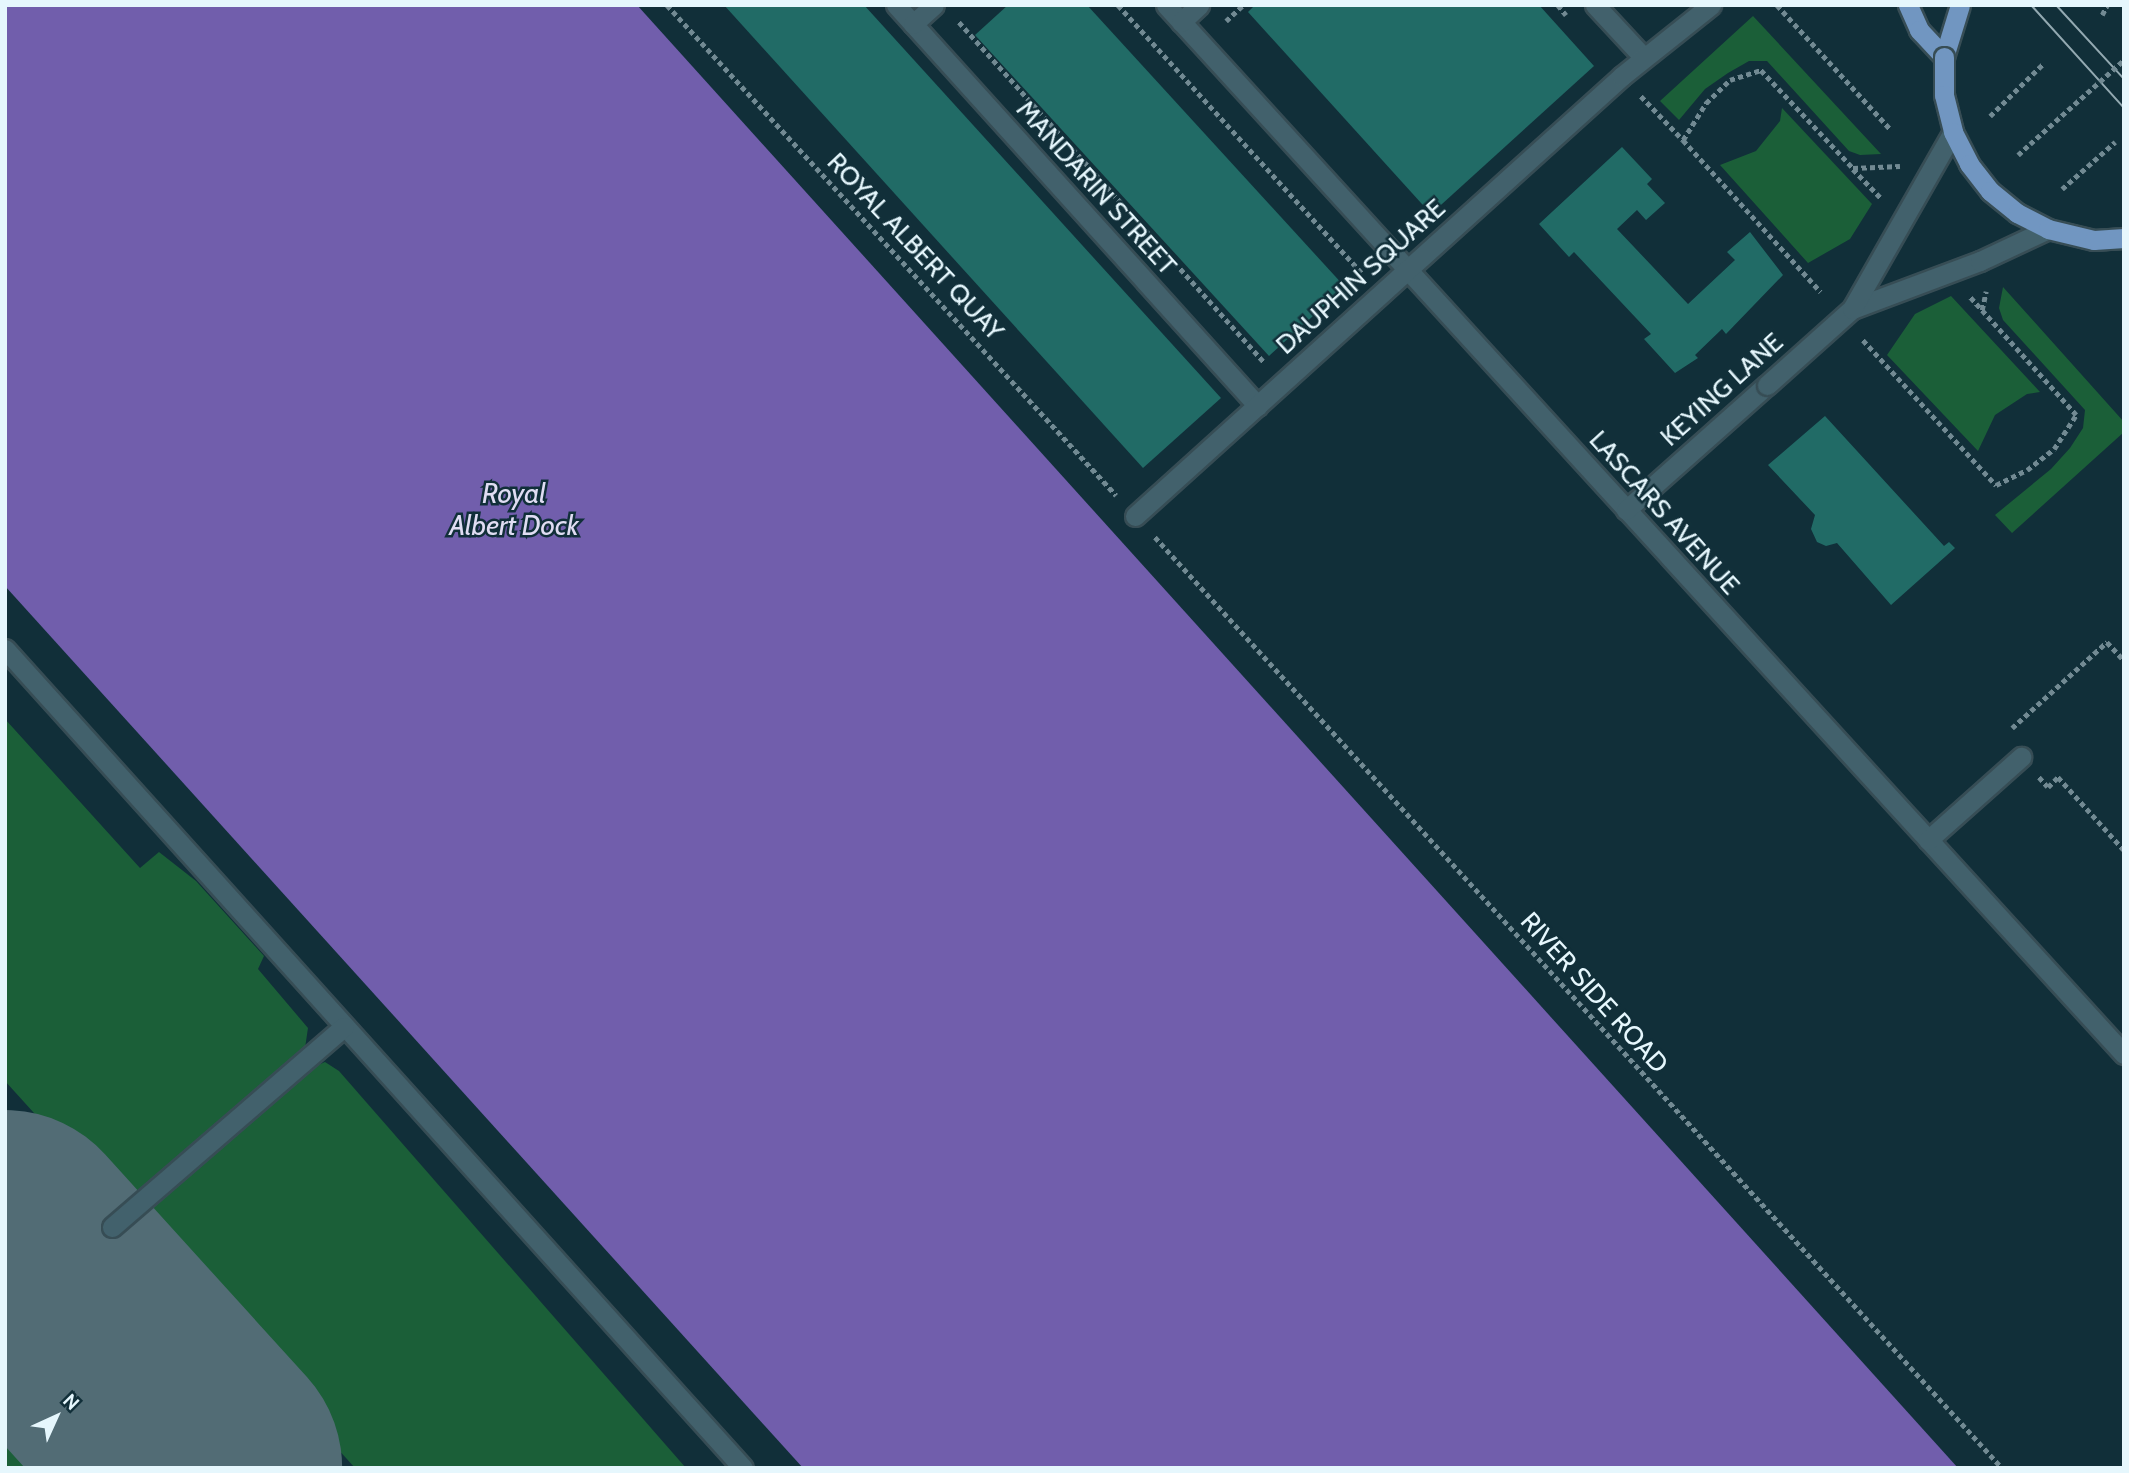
<!DOCTYPE html>
<html>
<head>
<meta charset="utf-8">
<style>
  body { margin:0 }
  #map { position:relative; width:2129px; height:1473px; overflow:hidden; background:#112f39; font-family:Cabin,sans-serif }
  div>[style] { position:absolute }
  [style*='--x'] { left:calc(var(--x)*1px); top:calc(var(--y)*1px); width:calc(var(--w)*1px); rotate:calc(var(--a)*1deg) }
  .green>* { inset:0; background:#1b5f38 }
  .water>* { inset:0; background:#715eac }
  .taxiway>* { height:107px; margin:-53.5px; padding:0 53.5px; transform-origin:53.5px; border-radius:53.5px; background:#526c75 }
  .runway>* { height:270px; margin:-135px; padding:0 135px; transform-origin:135px; border-radius:135px; background:#526c75 }
  .building>* { inset:0; background:#216b66 }
  .path>* { height:4.5px; margin-top:-2.25px; transform-origin:0; background:repeating-linear-gradient(90deg,#728a93 0 5px,transparent 0 8.5px) }
  .roads { filter:drop-shadow(2px 0 #374d55) drop-shadow(-2px 0 #374d55) drop-shadow(0 2px #374d55) drop-shadow(0 -2px #374d55) }
  .service>* { height:19px; margin:-9.5px; padding:0 9.5px; transform-origin:9.5px; border-radius:9.5px; background:#42616c }
  .pedestrian>* { height:19px; margin:-9.5px; padding:0 9.5px; transform-origin:9.5px; border-radius:9.5px; background:#42616c }
  .primary>* { height:19px; margin:-9.5px; padding:0 9.5px; transform-origin:9.5px; border-radius:9.5px; background:#7196c1 }
  .tram>* { height:2px; margin:-1px; padding:0 1px; transform-origin:1px; border-radius:1px; background:#93a9b1 }
  .path-bridge>* { height:4.5px; margin-top:-2.25px; transform-origin:0; background:repeating-linear-gradient(90deg,#728a93 0 5px,transparent 0 8.5px) }
  .bridges { filter:drop-shadow(2px 0 #374d55) drop-shadow(-2px 0 #374d55) drop-shadow(0 2px #374d55) drop-shadow(0 -2px #374d55) }
  .service-bridge>* { height:19px; margin:-9.5px; padding:0 9.5px; transform-origin:9.5px; border-radius:9.5px; background:#42616c }
  .primary-bridge>* { height:19px; margin:-9.5px; padding:0 9.5px; transform-origin:9.5px; border-radius:9.5px; background:#7196c1 }
  span { translate:-50% -50%; white-space:nowrap; text-align:center; line-height:1.15; -webkit-text-stroke:5px #112f39; paint-order:stroke }
  .street-label { font-size:26px; color:#e6f7fd }
  .water-label { font-size:28px; color:#e0ddf3; font-style:italic }
  .frame { position:absolute; inset:0; border:7px solid #e6f7fd; pointer-events:none }
  .north { position:absolute; left:21px; top:1382px; width:70px; height:70px; -webkit-text-stroke:5px #112f39; paint-order:stroke; rotate:45deg; font-size:19px; font-weight:700; line-height:28px; text-align:center; color:#e6f7fd }
  .north::after { content:''; display:block; margin:auto; width:24px; height:32px; background:#e6f7fd; clip-path:polygon(50% 0,100% 100%,50% 72%,0 100%) }
</style>
</head>
<body>
<div id="map">
  <div class="green">
    <div style="clip-path:polygon(1753px 16px,1881px 154px,1860px 155px,1849px 151px,1767px 61px,1749px 61px,1728px 73px,1705px 89px,1679px 120px,1660px 101px)"></div>
    <div style="clip-path:polygon(1782px 108px,1872px 204px,1850px 239px,1808px 263px,1720px 165px,1756px 151px,1780px 121px)"></div>
    <div style="clip-path:polygon(2003px 287px,2124px 422px,2124px 432px,2012px 533px,1995px 515px,2051px 469px,2070px 448px,2083px 428px,2085px 410px,2003px 320px,1999px 308px)"></div>
    <div style="clip-path:polygon(1951px 296px,2040px 392px,2027px 394px,1995px 415px,1978px 451px,1887px 355px,1915px 314px)"></div>
    <div style="clip-path:polygon(5px 719px,140px 868px,159px 852px,196px 881px,264px 956px,258px 969px,308px 1028px,305px 1048px,297px 1055px,120px 1208px,5px 1081px)"></div>
    <div style="clip-path:polygon(325px 1062px,339px 1071px,686px 1468px,355px 1468px,133px 1222px,311px 1068px)"></div>
    <div style="clip-path:polygon(5px 1431px,35px 1431px,68px 1468px,5px 1468px)"></div>
  </div>
  <div class="water">
    <div style="clip-path:polygon(5px 5px,637px 5px,1958px 1468px,803px 1468px,5px 586px)"></div>
  </div>
  <div class="taxiway">
    <div style="--x:5;--y:1378;--w:71;--a:4"></div>
    <div style="--x:76;--y:1383;--w:36;--a:16"></div>
    <div style="--x:111;--y:1393;--w:40;--a:28"></div>
    <div style="--x:146;--y:1412;--w:49;--a:39.2"></div>
  </div>
  <div class="runway">
    <div style="--x:5;--y:1245;--w:301;--a:47.8"></div>
  </div>
  <div class="building">
    <div style="clip-path:polygon(724px 5px,864px 5px,1221px 398px,1143px 468px)"></div>
    <div style="clip-path:polygon(1008px 5px,1087px 5px,1345px 287px,1269px 356px,975px 35px)"></div>
    <div style="clip-path:polygon(1255px 5px,1539px 5px,1594px 66px,1431px 214px,1248px 12px)"></div>
    <div style="clip-path:polygon(1622px 147px,1652px 179px,1647px 184px,1665px 203px,1646px 220px,1637px 210px,1617px 229px,1688px 304px,1735px 260px,1727px 252px,1750px 232px,1783px 275px,1726px 334px,1722px 329px,1695px 355px,1698px 358px,1675px 373px,1644px 339px,1651px 334px,1574px 252px,1569px 257px,1539px 224px)"></div>
    <div style="clip-path:polygon(1825px 416px,1944px 546px,1949px 542px,1955px 548px,1891px 605px,1837px 543px,1826px 546px,1817px 542px,1811px 529px,1815px 515px,1768px 465px)"></div>
  </div>
  <div class="path">
    <div style="--x:667;--y:5;--w:665;--a:47.5"></div>
    <div style="--x:1118;--y:5;--w:362;--a:47.7"></div>
    <div style="--x:1558;--y:5;--w:13;--a:51"></div>
    <div style="--x:1777;--y:5;--w:169;--a:47.6"></div>
    <div style="--x:2102;--y:15;--w:11;--a:-63"></div>
    <div style="--x:1226;--y:21;--w:23;--a:-43"></div>
    <div style="--x:959;--y:22;--w:457;--a:48.1"></div>
    <div style="--x:1641;--y:96;--w:61;--a:46.3"></div>
    <div style="--x:1683;--y:140;--w:44;--a:-58.1"></div>
    <div style="--x:1706;--y:103;--w:33;--a:-44"></div>
    <div style="--x:1730;--y:80;--w:33;--a:-18"></div>
    <div style="--x:1761;--y:70;--w:134;--a:46.8"></div>
    <div style="--x:1853;--y:168;--w:47;--a:-2.4"></div>
    <div style="--x:1990;--y:116;--w:76;--a:-44.5"></div>
    <div style="--x:1683;--y:140;--w:205;--a:47.8"></div>
    <div style="--x:2018;--y:155;--w:16;--a:-43"></div>
    <div style="--x:1853;--y:169;--w:40;--a:46"></div>
    <div style="--x:2062;--y:189;--w:71;--a:-41.6"></div>
    <div style="--x:1982;--y:310;--w:19;--a:-78"></div>
    <div style="--x:1863;--y:340;--w:197;--a:47.5"></div>
    <div style="--x:1996;--y:485;--w:34;--a:-26"></div>
    <div style="--x:2027;--y:470;--w:34;--a:-38"></div>
    <div style="--x:2054;--y:449;--w:40;--a:-57.1"></div>
    <div style="--x:2076;--y:415;--w:160;--a:-132"></div>
    <div style="--x:1155;--y:537;--w:1259;--a:47.7"></div>
    <div style="--x:2012;--y:728;--w:128;--a:-42.2"></div>
    <div style="--x:2107;--y:642;--w:25;--a:47"></div>
    <div style="--x:2039;--y:777;--w:13;--a:48"></div>
    <div style="--x:2048;--y:787;--w:14;--a:-45"></div>
    <div style="--x:2058;--y:777;--w:98;--a:47.9"></div>
  </div>
  <div class="roads">
    <div class="service">
      <div style="--x:1166;--y:5;--w:1421;--a:47.6"></div>
      <div style="--x:1595;--y:5;--w:72;--a:47.2"></div>
      <div style="--x:1181;--y:22;--w:25;--a:-43"></div>
      <div style="--x:1626;--y:510;--w:188;--a:-41.6"></div>
      <div style="--x:5;--y:649;--w:1102;--a:47.98"></div>
      <div style="--x:1928;--y:840;--w:125;--a:-41.7"></div>
      <div style="--x:112;--y:1227;--w:306;--a:-40.8"></div>
    </div>
    <div class="pedestrian">
      <div style="--x:896;--y:5;--w:540;--a:47.93"></div>
      <div style="--x:913;--y:24;--w:28;--a:-42"></div>
      <div style="--x:1135;--y:516;--w:656;--a:-42.1"></div>
      <div style="--x:1622;--y:76;--w:114;--a:-38.6"></div>
    </div>
    <div class="primary">
      <div style="--x:1908;--y:5;--w:27;--a:66"></div>
      <div style="--x:1919;--y:30;--w:37;--a:47"></div>
      <div style="--x:1944;--y:57;--w:54;--a:-72.9"></div>
    </div>
  </div>
  <div class="tram">
    <div style="--x:2031;--y:5;--w:139;--a:47.9"></div>
    <div style="--x:2056;--y:5;--w:100;--a:47.4"></div>
  </div>
  <div class="path-bridge">
    <div style="--x:2030;--y:144;--w:126;--a:-41.8"></div>
  </div>
  <div class="bridges">
    <div class="service-bridge">
      <div style="--x:1852;--y:309;--w:137;--a:-20.6"></div>
      <div style="--x:1980;--y:261;--w:75;--a:-25.2"></div>
      <div style="--x:1767;--y:385;--w:114;--a:-41.8"></div>
      <div style="--x:1852;--y:309;--w:204;--a:-60.3"></div>
    </div>
    <div class="primary-bridge">
      <div style="--x:1944;--y:57;--w:38;--a:90"></div>
      <div style="--x:1944;--y:95;--w:38;--a:76"></div>
      <div style="--x:1953;--y:132;--w:36;--a:63"></div>
      <div style="--x:1969;--y:164;--w:34;--a:52"></div>
      <div style="--x:1990;--y:191;--w:35;--a:39"></div>
      <div style="--x:2017;--y:213;--w:35;--a:27"></div>
      <div style="--x:2048;--y:229;--w:47;--a:13.4"></div>
      <div style="--x:2094;--y:240;--w:30;--a:-4"></div>
    </div>
  </div>
  <div class="street-label">
    <span style="left:1096px;top:188px;rotate:48deg">MANDARIN STREET</span>
    <span style="left:915px;top:247px;rotate:47deg">ROYAL ALBERT QUAY</span>
    <span style="left:1361px;top:277px;rotate:-42deg">DAUPHIN SQUARE</span>
    <span style="left:1722px;top:390px;rotate:-42deg">KEYING LANE</span>
    <span style="left:1664px;top:513px;rotate:48deg">LASCARS AVENUE</span>
    <span style="left:1594px;top:993px;rotate:48deg">RIVER SIDE ROAD</span>
  </div>
  <div class="water-label">
    <span style="left:514px;top:509px">Royal<br>Albert Dock</span>
  </div>
  <div class="frame"></div>
  <div class="north">N</div>
</div>
</body>
</html>
